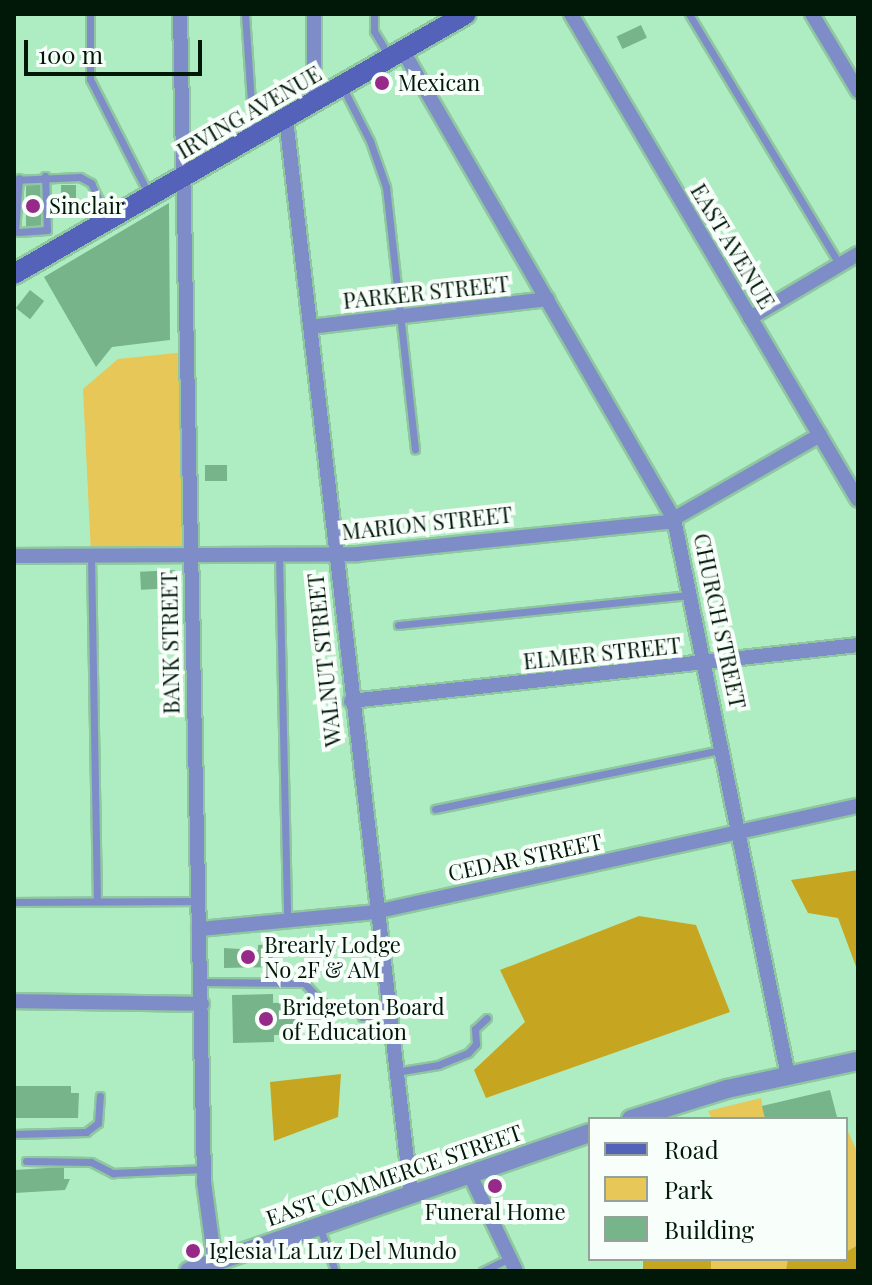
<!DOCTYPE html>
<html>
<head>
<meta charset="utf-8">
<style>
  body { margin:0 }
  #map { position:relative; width:872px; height:1285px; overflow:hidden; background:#aeedc1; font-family:"Playfair Display",serif }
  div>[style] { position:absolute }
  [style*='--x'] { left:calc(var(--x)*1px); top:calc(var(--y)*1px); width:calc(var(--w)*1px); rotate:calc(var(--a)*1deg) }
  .green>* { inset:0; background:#e6c758; transform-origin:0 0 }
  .forest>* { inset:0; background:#c6a620; transform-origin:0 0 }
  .building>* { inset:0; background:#77b48a; transform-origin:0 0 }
  .roads { filter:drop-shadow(2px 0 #8fc7a0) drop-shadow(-2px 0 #8fc7a0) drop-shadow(0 2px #8fc7a0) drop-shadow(0 -2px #8fc7a0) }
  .service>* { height:7px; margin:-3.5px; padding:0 3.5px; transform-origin:3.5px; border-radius:3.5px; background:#7e8cc8 }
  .minor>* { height:14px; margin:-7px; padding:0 7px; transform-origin:7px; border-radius:7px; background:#7e8cc8 }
  .tertiary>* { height:18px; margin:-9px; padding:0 9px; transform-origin:9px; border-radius:9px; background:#7e8cc8 }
  .secondary>* { height:20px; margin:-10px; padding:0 10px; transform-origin:10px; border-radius:10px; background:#5462ba }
  .dots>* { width:22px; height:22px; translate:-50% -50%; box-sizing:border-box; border:4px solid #f8fef9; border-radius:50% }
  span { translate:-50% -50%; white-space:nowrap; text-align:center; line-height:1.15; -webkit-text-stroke:8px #f8fef9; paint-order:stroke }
  .poi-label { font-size:22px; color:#011809 }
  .left { translate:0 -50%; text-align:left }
  .street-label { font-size:22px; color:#011809 }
  .frame { position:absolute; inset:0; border:16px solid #011809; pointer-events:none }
  .legend { position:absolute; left:588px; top:1117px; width:260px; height:144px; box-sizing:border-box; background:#f8fef9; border:2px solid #95a299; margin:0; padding:10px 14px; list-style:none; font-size:24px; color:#011809 }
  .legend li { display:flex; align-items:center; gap:16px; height:40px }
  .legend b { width:40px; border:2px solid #95a299 }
  .scale { position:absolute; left:24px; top:40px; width:178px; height:36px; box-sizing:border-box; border:4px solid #011809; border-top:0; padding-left:10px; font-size:24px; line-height:28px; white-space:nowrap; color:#011809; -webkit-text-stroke:6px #f8fef9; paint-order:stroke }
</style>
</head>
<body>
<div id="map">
  <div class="green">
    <div style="clip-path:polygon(186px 352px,191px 555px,91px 554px,83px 389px,118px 359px)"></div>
    <div style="clip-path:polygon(761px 1098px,765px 1119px,712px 1119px,708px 1111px)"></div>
    <div style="clip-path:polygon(846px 1127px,858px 1154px,858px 1245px,846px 1252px)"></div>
    <div style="left:711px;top:1259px;width:77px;height:13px"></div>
  </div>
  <div class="forest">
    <div style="clip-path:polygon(858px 870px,858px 972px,838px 918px,808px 913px,791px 880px)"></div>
    <div style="clip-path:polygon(639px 916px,696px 925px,730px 1012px,486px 1098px,474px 1070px,525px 1022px,500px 970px)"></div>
    <div style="clip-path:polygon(341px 1074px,338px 1117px,274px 1141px,270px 1082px)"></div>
    <div style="clip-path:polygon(858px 1245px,858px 1271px,786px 1271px,788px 1259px,846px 1259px,846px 1252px)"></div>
    <div style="left:643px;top:1259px;width:68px;height:12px"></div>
  </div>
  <div class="building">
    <div style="left:641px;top:25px;width:14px;height:27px;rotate:65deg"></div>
    <div style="left:26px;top:185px;width:15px;height:42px"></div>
    <div style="left:61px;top:185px;width:15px;height:25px"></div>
    <div style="clip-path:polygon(169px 203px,170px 340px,112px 347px,96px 367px,44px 277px)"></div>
    <div style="left:30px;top:290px;width:18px;height:23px;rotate:38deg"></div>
    <div style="left:205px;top:465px;width:22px;height:16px"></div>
    <div style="left:175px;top:570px;width:18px;height:35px;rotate:87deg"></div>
    <div style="clip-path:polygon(272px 944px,273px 967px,224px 968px,224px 948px,258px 950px,258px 945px)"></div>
    <div style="clip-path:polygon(273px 994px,273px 1003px,300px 1002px,300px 1034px,274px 1035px,274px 1042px,233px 1043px,232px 995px)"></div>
    <div style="clip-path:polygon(14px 1086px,71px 1086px,71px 1093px,79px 1093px,78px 1118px,14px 1118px)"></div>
    <div style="clip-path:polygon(830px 1090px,837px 1117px,765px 1119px,762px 1106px)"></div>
    <div style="clip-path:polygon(64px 1167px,64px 1179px,70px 1179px,65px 1190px,15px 1193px,14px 1170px)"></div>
  </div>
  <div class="roads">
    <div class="service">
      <div style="--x:90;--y:14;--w:65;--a:90"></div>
      <div style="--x:90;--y:79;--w:130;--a:63"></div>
      <div style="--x:245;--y:14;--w:118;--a:86.1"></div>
      <div style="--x:374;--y:14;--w:17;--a:90"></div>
      <div style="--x:374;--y:31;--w:29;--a:59"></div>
      <div style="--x:689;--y:14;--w:293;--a:59"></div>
      <div style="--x:343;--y:88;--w:59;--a:63"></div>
      <div style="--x:370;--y:141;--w:49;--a:70.8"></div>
      <div style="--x:386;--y:187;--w:264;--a:83.7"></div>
      <div style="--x:14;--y:180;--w:66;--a:-2.6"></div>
      <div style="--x:80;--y:177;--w:13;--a:29"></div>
      <div style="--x:91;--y:183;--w:40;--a:65"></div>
      <div style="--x:15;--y:232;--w:54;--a:-85.8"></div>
      <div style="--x:19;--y:232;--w:28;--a:-4"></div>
      <div style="--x:47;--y:230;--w:54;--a:-92.1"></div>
      <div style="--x:279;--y:555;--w:365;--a:88.7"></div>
      <div style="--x:91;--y:557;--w:344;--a:89"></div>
      <div style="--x:398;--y:625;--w:294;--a:-5.9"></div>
      <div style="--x:435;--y:809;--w:292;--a:-11.7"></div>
      <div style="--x:14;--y:902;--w:184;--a:-0.3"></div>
      <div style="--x:200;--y:982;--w:104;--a:0.6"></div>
      <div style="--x:304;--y:983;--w:28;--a:46"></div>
      <div style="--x:362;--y:1017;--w:24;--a:-5"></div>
      <div style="--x:395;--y:1072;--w:44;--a:-9.2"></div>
      <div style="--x:438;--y:1065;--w:32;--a:-22"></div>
      <div style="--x:468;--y:1053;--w:12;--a:-48"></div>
      <div style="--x:476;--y:1044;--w:15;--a:-94"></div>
      <div style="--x:475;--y:1029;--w:16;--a:-43"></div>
      <div style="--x:14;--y:1134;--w:72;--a:-1.6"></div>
      <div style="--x:86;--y:1132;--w:15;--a:-37"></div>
      <div style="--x:98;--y:1123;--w:27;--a:-86"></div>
      <div style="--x:26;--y:1161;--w:65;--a:0.9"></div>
      <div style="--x:91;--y:1162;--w:25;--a:27"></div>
      <div style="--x:113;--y:1173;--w:91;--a:-2.5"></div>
      <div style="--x:320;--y:1228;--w:46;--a:70.8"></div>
      <div style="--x:483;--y:1271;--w:30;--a:-26"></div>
    </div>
    <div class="minor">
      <div style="--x:180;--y:14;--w:1168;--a:88.82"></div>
      <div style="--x:204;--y:1182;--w:90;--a:82.3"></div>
      <div style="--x:314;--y:14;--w:88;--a:90"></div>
      <div style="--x:571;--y:14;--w:564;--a:59.44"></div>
      <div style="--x:812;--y:14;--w:90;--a:59.1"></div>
      <div style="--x:403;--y:51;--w:541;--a:59.93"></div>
      <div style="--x:674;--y:519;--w:569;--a:78.43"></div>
      <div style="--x:286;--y:119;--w:1083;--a:83.37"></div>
      <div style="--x:750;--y:318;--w:126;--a:-30.7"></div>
      <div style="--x:310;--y:327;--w:239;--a:-6.7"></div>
      <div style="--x:14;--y:556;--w:343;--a:-0.3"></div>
      <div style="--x:357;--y:554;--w:313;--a:-5.9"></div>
      <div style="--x:668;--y:522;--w:175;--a:-29.8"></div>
      <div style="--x:351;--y:701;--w:510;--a:-6.3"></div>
      <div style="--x:199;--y:929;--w:177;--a:-5.5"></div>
      <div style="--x:375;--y:912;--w:494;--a:-12.4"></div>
      <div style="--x:14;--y:1001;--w:188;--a:0.9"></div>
      <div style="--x:470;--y:1175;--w:106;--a:64.4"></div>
    </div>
    <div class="tertiary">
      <div style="--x:631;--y:1119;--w:101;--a:-17.4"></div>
      <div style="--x:727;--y:1089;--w:134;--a:-12.1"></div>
      <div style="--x:189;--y:1271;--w:424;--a:-19"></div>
    </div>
    <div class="secondary">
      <div style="--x:14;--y:274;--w:521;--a:-29.91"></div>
    </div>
  </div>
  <div class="dots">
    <div style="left:382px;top:83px;background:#972989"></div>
    <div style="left:33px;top:206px;background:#972989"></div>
    <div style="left:248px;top:957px;background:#972989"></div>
    <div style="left:266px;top:1019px;background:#972989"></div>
    <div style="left:495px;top:1186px;background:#972989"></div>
    <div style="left:193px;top:1251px;background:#972989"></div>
  </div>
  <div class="poi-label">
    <span class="left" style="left:398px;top:83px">Mexican</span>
    <span class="left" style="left:49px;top:206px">Sinclair</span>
    <span class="left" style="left:264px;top:957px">Brearly Lodge<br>No 2F &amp; AM</span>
    <span class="left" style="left:282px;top:1019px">Bridgeton Board<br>of Education</span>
    <span style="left:495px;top:1212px">Funeral Home</span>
    <span class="left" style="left:209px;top:1251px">Iglesia La Luz Del Mundo</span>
  </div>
  <div class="street-label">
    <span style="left:249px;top:112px;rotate:-30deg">IRVING AVENUE</span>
    <span style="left:733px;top:246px;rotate:59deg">EAST AVENUE</span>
    <span style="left:426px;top:292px;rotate:-6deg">PARKER STREET</span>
    <span style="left:427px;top:523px;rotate:-6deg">MARION STREET</span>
    <span style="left:720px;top:621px;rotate:78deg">CHURCH STREET</span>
    <span style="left:170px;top:643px;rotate:-91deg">BANK STREET</span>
    <span style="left:602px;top:653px;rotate:-6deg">ELMER STREET</span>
    <span style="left:324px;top:660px;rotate:-96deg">WALNUT STREET</span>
    <span style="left:525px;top:857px;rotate:-12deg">CEDAR STREET</span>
    <span style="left:394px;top:1175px;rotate:-19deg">EAST COMMERCE STREET</span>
  </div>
  <div class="frame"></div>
  <ul class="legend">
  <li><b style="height:10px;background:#5462ba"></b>Road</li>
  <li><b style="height:22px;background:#e6c758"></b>Park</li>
  <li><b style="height:22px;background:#77b48a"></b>Building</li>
  </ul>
  <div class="scale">100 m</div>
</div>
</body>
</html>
